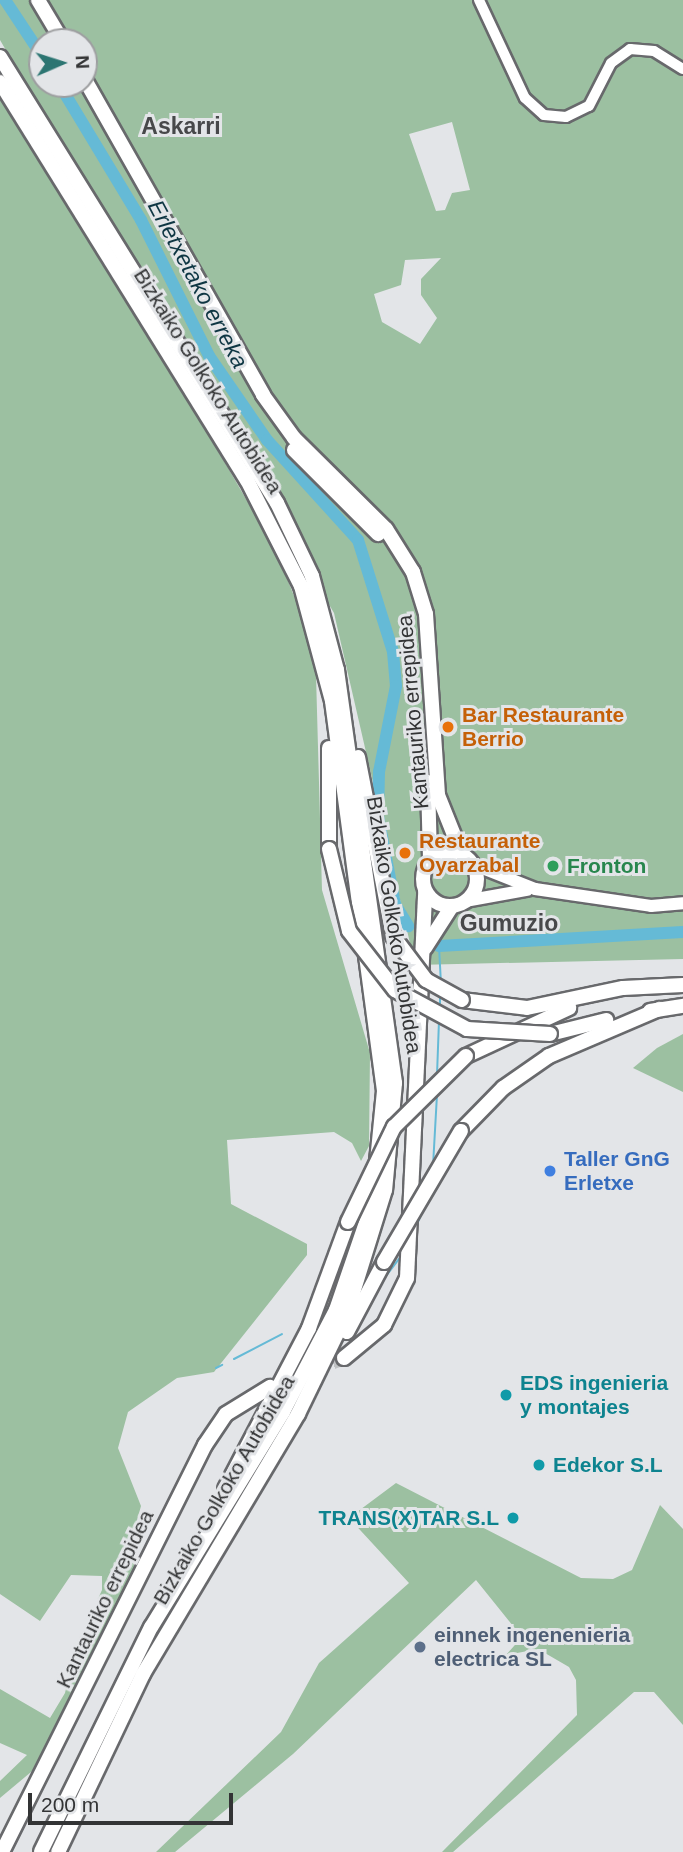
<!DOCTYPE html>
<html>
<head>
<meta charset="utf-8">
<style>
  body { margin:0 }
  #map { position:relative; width:683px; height:1852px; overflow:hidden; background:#e3e5e8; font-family:Arial,sans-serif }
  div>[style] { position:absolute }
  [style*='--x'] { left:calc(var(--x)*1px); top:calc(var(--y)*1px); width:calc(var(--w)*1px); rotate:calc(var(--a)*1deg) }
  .green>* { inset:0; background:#9cc0a1 }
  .stream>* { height:2px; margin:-1px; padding:0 1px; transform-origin:1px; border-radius:1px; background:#65bad6 }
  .river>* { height:12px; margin:-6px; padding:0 6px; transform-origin:6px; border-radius:6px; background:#65bad6 }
  .highway-tunnel>* { height:14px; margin-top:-7px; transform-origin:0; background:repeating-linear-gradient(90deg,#c0c2c4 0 14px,transparent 0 21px) }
  .roads { filter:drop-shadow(2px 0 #68696c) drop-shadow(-2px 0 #68696c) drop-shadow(0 2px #68696c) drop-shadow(0 -2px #68696c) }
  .minor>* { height:10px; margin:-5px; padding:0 5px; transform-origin:5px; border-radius:5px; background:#fff }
  .major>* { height:12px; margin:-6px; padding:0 6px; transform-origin:6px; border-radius:6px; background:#fff }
  .highway>* { height:14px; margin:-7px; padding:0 7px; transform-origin:7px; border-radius:7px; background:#fff }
  .highway>.ring { margin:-7px; padding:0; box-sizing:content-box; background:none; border:14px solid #fff; border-radius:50% }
  .bridges { filter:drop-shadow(2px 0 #68696c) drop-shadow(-2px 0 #68696c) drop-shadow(0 2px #68696c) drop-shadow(0 -2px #68696c) }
  .highway-bridge>* { height:14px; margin:-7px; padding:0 7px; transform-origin:7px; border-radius:7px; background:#fff }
  .dots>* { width:19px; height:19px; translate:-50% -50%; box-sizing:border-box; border:4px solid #e3e5e8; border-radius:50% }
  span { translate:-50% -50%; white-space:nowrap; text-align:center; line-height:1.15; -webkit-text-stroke:6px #e3e5e8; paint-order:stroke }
  .street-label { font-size:21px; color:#333435 }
  .food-label { font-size:21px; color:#c56008; font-weight:700 }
  .left { translate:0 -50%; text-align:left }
  .leisure-label { font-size:21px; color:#27864d; font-weight:700 }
  .shop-label { font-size:21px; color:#366cbe; font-weight:700 }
  .culture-label { font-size:21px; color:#0d838f; font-weight:700 }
  .right { translate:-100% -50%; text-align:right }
  .service-label { font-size:21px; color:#4e5e75; font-weight:700 }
  .neighbourhood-label { font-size:23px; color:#47484a; font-weight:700 }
  .water-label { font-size:23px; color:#0e3643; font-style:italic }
  .north { position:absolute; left:28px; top:28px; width:70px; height:70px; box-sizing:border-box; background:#e3e5e8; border:2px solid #9d9ea0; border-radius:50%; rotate:87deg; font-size:19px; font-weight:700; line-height:28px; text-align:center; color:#333435 }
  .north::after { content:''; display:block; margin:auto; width:24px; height:32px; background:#2c7572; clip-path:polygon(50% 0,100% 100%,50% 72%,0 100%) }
  .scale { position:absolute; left:28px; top:1793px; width:205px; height:32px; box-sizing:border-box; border:4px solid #333435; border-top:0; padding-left:9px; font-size:21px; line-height:24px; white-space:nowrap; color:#333435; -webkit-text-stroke:5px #e3e5e8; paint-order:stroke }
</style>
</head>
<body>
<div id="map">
  <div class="green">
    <div style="clip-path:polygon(evenodd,0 0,683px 0,683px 959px,415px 965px,334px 613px,0 40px,0 0,42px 42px,84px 42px,84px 84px,42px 84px,42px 42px,0 0,452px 122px,470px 190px,452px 193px,445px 210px,436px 211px,409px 134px,452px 122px,0 0,441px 258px,421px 279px,421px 295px,437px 318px,420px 344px,382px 322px,374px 294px,401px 285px,405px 260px,441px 258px)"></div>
    <div style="clip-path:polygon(0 95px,217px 449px,275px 549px,301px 613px,316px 675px,322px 890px,370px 1053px,369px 1146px,361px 1161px,352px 1143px,334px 1132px,227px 1140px,231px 1204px,307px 1244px,307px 1255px,214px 1372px,177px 1378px,128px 1412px,118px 1448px,141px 1506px,128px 1553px,136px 1569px,37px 1767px,0 1798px,0 1781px,27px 1755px,0 1743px,0 1689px,50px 1718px,65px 1693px,74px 1650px,102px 1590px,102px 1576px,71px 1575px,40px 1621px,0 1594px)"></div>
    <div style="clip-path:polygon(683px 1034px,683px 1092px,633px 1068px,657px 1048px)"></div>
    <div style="clip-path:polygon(396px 1483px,581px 1578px,613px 1579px,632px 1570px,660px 1505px,683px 1529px,683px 1725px,654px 1692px,634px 1692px,453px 1852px,442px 1852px,577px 1715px,576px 1680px,569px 1667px,538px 1649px,506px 1655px,522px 1637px,476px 1580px,293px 1754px,175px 1852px,156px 1852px,281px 1732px,319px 1663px,409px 1583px,349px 1518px)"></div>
  </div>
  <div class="stream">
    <div style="--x:439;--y:946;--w:35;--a:87"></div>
    <div style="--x:440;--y:1009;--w:12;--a:-90"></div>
    <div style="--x:437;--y:1075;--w:54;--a:-87.9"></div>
    <div style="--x:433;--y:1166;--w:71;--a:-86.8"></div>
    <div style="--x:417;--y:1224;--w:24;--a:-66"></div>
    <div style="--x:383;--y:1280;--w:30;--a:-53"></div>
    <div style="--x:234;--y:1359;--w:54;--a:-27.5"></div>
    <div style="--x:216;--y:1368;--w:7;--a:-27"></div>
  </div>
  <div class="river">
    <div style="--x:5;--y:0;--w:67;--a:56.5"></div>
    <div style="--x:59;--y:84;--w:159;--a:58.9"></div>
    <div style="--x:141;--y:220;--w:152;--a:63.4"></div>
    <div style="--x:209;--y:356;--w:102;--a:55.4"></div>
    <div style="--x:267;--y:440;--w:135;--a:47.7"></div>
    <div style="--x:358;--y:540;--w:117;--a:72.6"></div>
    <div style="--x:393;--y:652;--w:34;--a:85"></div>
    <div style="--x:396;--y:686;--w:88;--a:101.2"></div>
    <div style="--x:379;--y:772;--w:44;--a:91.3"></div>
    <div style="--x:378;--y:816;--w:90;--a:79.1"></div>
    <div style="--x:395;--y:904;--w:26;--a:59"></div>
    <div style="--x:439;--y:946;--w:244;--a:-3.3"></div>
  </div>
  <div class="highway-tunnel">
    <div style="--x:274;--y:1385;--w:75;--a:-21.1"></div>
  </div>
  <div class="roads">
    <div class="minor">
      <div style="--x:479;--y:0;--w:108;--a:64.9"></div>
      <div style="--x:525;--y:98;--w:25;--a:42"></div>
      <div style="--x:544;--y:115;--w:22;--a:5"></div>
      <div style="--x:566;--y:117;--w:25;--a:-26"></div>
      <div style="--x:589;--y:106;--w:48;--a:-62.9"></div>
      <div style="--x:611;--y:63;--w:24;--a:-36"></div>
      <div style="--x:630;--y:49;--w:24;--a:5"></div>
      <div style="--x:654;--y:51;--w:34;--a:32"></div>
    </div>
    <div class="major">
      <div style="--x:472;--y:864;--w:68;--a:21.6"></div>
      <div style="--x:535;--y:889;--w:117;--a:8.3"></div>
      <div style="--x:651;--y:906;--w:32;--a:-5"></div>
      <div style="--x:465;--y:901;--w:63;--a:-10.1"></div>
    </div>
    <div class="highway">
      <div style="--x:38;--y:0;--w:49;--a:59.2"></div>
      <div style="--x:0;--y:57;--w:525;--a:58.16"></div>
      <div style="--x:277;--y:503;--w:81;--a:64.4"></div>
      <div style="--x:312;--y:576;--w:97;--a:75.1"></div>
      <div style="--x:337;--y:670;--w:417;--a:82"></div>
      <div style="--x:395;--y:1083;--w:107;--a:95.3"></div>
      <div style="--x:385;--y:1190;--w:131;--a:107.3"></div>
      <div style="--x:346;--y:1315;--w:110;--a:115.9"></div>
      <div style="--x:298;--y:1414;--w:303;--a:120.8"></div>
      <div style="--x:143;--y:1674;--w:197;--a:115.5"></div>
      <div style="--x:84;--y:78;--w:364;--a:60.5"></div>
      <div style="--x:263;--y:395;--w:53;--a:54.2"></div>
      <div style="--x:294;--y:438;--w:129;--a:44.7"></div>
      <div style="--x:386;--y:529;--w:51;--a:57.9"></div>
      <div style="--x:413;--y:572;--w:44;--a:72.8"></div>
      <div style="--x:426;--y:614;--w:181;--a:86.2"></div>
      <div style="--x:438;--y:795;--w:65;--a:68.2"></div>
      <div style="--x:0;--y:82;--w:468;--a:58.2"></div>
      <div style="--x:247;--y:480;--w:119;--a:63"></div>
      <div style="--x:301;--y:586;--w:119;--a:74.9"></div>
      <div style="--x:332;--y:701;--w:393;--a:82.4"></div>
      <div style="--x:384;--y:1091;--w:112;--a:95.7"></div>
      <div style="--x:373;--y:1202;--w:114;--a:108.9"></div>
      <div style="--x:336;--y:1310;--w:115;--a:117.5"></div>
      <div style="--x:283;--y:1412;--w:252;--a:121.5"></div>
      <div style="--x:151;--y:1627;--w:250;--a:116.1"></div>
      <div style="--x:294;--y:450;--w:119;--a:45"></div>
      <div style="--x:358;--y:757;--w:182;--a:78.9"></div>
      <div style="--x:428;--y:782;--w:79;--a:88.5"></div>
      <div style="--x:329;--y:849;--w:101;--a:-90"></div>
      <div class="ring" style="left:423px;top:852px;width:40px;height:40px"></div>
      <div style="--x:425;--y:948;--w:50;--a:-57.3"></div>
      <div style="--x:462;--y:1000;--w:65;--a:7"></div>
      <div style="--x:527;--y:1008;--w:98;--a:-11.8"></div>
      <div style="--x:623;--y:988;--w:60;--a:-2.9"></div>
      <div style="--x:650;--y:1011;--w:33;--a:-9"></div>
      <div style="--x:550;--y:1034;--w:58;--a:-14"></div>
      <div style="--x:466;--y:1056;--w:114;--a:-25"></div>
      <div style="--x:461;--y:1131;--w:60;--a:-45.7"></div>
      <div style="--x:503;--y:1088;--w:56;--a:-34.8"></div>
      <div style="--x:549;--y:1056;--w:120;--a:-23.1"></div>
      <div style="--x:347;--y:1332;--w:79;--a:-62.1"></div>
      <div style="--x:344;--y:1358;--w:52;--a:-39.5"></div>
      <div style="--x:384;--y:1325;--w:52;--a:-63.9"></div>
      <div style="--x:407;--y:1278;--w:387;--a:-87.3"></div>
      <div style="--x:225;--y:1489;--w:182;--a:-62.4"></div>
      <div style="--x:309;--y:1328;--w:113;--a:-69.8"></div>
      <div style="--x:2;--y:1852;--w:455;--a:-63.5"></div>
      <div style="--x:205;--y:1445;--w:37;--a:-56"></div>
      <div style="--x:226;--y:1414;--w:52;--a:-31.5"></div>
    </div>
  </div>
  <div class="bridges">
    <div class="highway-bridge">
      <div style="--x:329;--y:849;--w:84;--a:76.3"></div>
      <div style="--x:349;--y:931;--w:75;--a:52.1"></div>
      <div style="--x:395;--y:990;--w:82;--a:28.4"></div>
      <div style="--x:467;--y:1029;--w:83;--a:3.4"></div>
      <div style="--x:393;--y:936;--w:55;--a:53.1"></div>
      <div style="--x:426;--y:980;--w:41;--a:29.1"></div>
      <div style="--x:348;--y:1222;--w:106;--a:-64.2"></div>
      <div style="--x:394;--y:1127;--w:101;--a:-44.6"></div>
      <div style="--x:384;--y:1262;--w:152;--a:-59.6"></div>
    </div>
  </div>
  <div class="dots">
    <div style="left:448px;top:727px;background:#e8710a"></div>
    <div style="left:405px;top:853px;background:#e8710a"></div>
    <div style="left:553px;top:866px;background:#2e9e5b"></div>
    <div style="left:550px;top:1171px;background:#3f7fe0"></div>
    <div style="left:506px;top:1395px;background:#0f9aa8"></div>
    <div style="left:539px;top:1465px;background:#0f9aa8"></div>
    <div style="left:513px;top:1518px;background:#0f9aa8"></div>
    <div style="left:420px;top:1647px;background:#5c6f8a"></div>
  </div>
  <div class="street-label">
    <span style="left:208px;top:381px;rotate:58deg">Bizkaiko Golkoko Autobidea</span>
    <span style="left:413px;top:712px;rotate:-95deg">Kantauriko errepidea</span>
    <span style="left:394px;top:925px;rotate:81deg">Bizkaiko Golkoko Autobidea</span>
    <span style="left:224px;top:1490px;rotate:-60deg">Bizkaiko Golkoko Autobidea</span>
    <span style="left:105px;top:1599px;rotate:-64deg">Kantauriko errepidea</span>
  </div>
  <div class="food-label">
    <span class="left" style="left:462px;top:727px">Bar Restaurante<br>Berrio</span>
    <span class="left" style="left:419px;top:853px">Restaurante<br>Oyarzabal</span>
  </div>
  <div class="leisure-label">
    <span class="left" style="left:567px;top:866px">Fronton</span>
  </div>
  <div class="shop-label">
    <span class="left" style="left:564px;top:1171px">Taller GnG<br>Erletxe</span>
  </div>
  <div class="culture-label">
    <span class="left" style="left:520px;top:1395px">EDS ingenieria<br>y montajes</span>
    <span class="left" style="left:553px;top:1465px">Edekor S.L</span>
    <span class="right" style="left:499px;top:1518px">TRANS(X)TAR S.L</span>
  </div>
  <div class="service-label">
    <span class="left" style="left:434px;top:1647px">einnek ingenenieria<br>electrica SL</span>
  </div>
  <div class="neighbourhood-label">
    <span style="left:181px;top:126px">Askarri</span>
    <span style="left:509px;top:923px">Gumuzio</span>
  </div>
  <div class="water-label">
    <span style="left:198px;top:284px;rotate:62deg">Erletxetako erreka</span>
  </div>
  <div class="north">N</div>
  <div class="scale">200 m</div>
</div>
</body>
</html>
